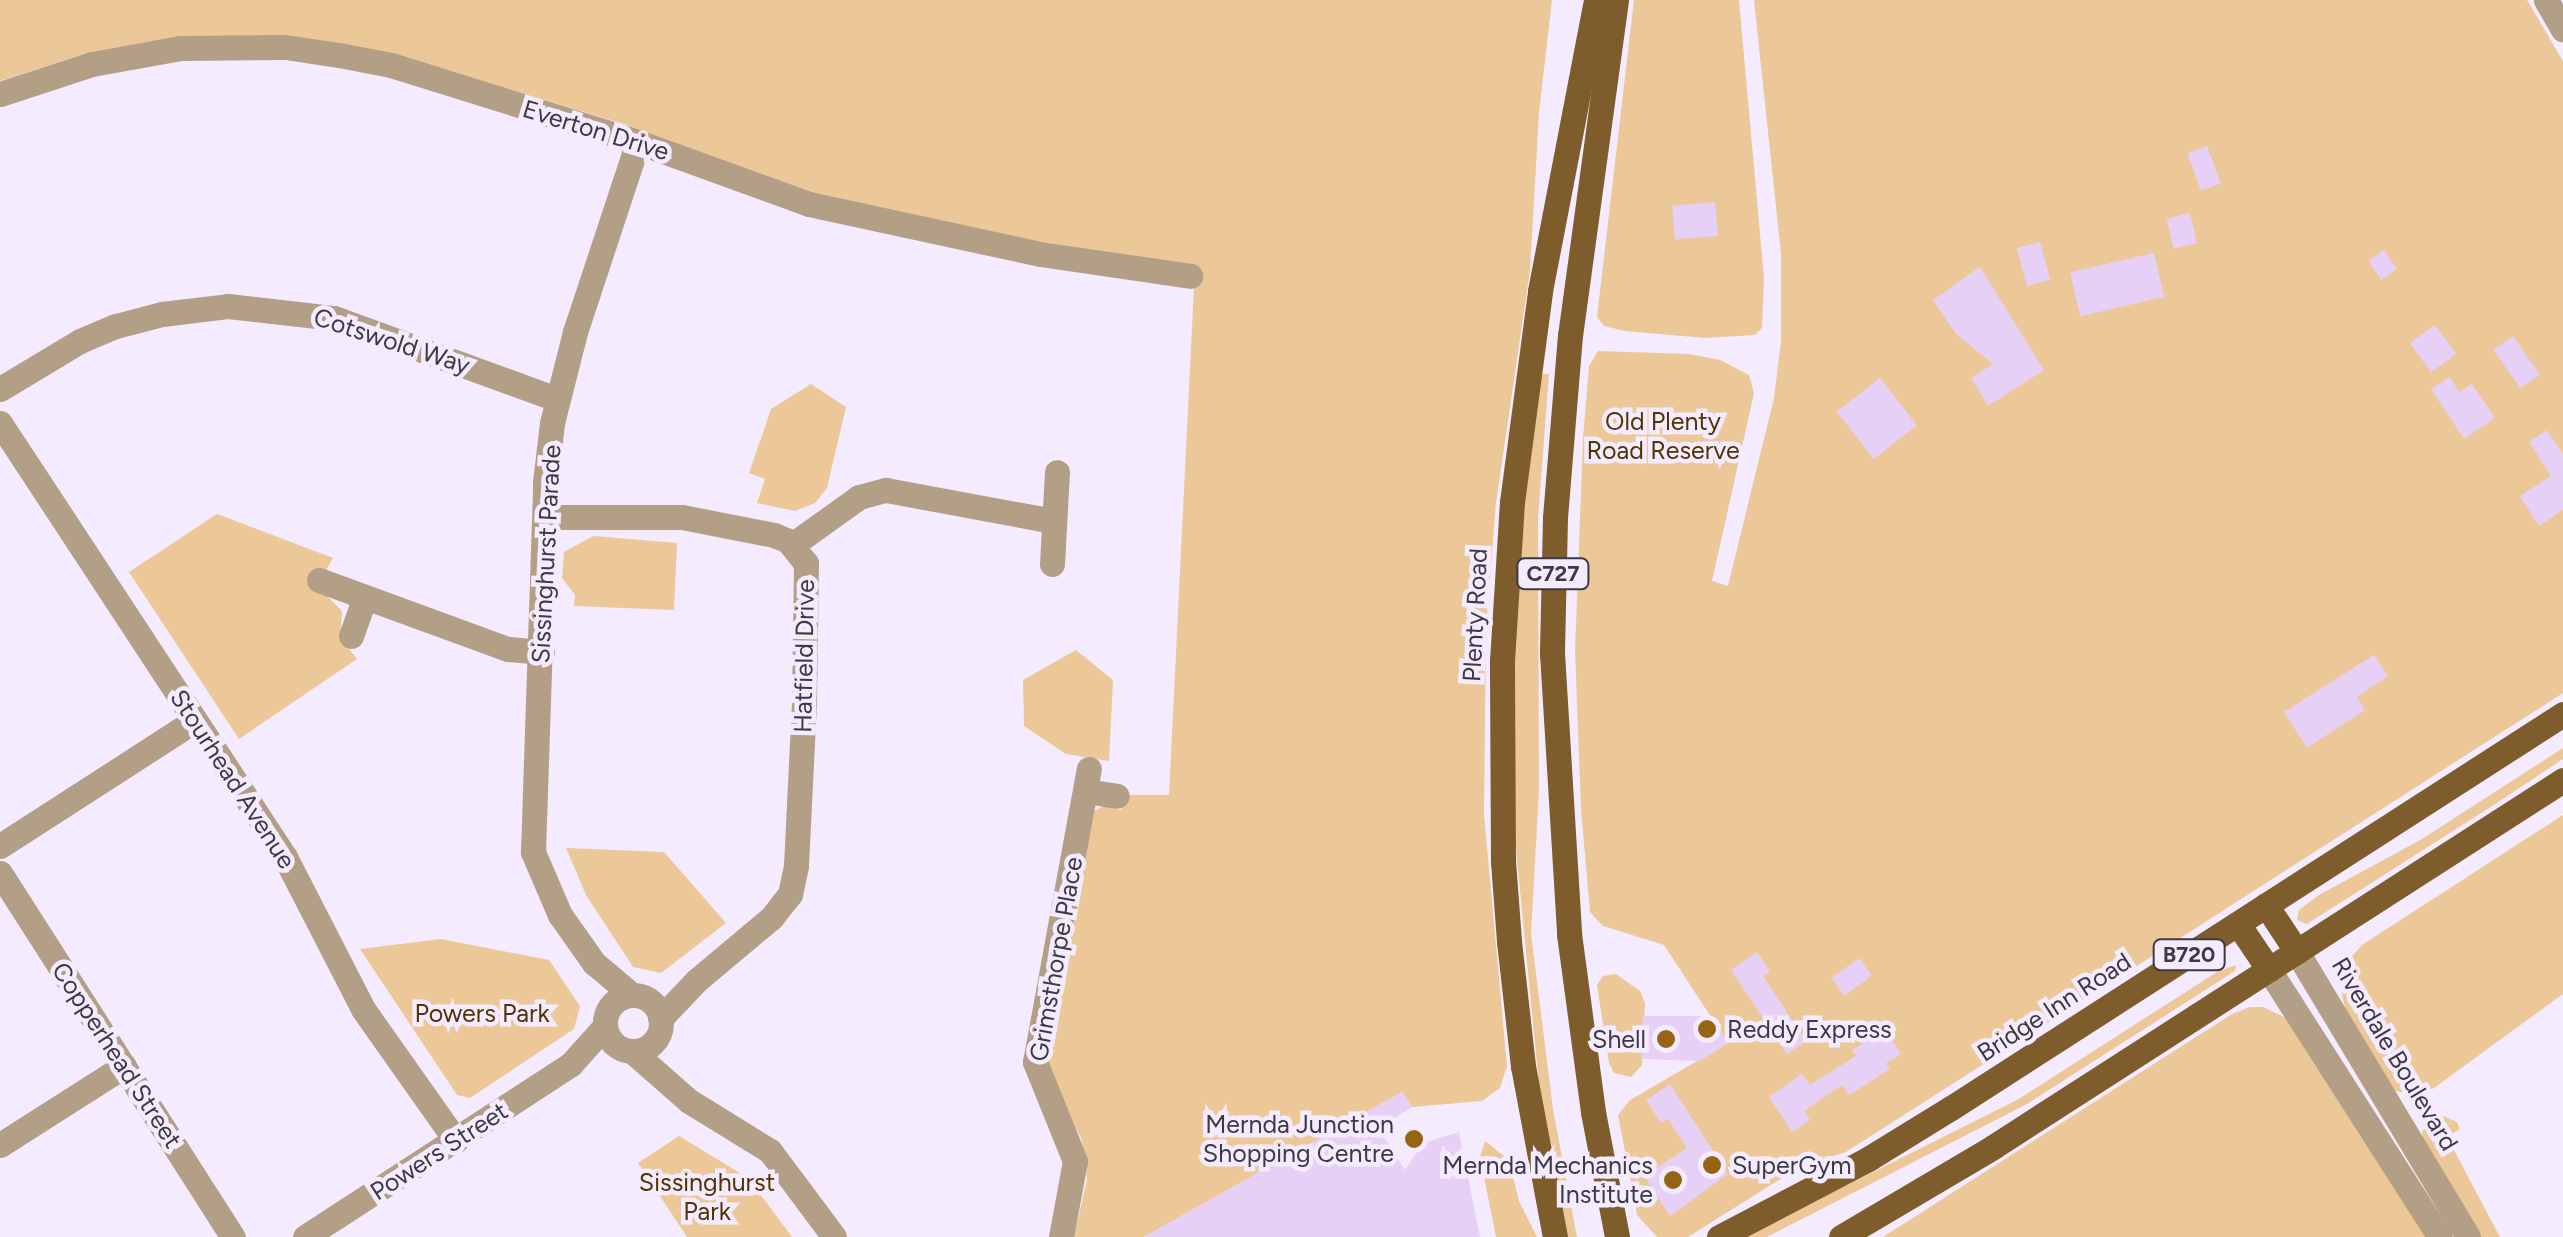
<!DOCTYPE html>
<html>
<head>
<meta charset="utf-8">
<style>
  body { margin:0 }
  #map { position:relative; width:2563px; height:1237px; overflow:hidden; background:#f5ebfe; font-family:Figtree,sans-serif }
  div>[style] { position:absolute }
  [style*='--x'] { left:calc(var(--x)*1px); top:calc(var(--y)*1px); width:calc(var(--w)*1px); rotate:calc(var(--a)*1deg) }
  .green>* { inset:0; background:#ecc898 }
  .building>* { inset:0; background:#e6d0f6; transform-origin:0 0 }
  .minor>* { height:25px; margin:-12.5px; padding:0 12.5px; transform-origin:12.5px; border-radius:12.5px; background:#b39f86 }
  .minor>.ring { margin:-12.5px; padding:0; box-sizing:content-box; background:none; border:25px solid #b39f86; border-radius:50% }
  .major>* { height:25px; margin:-12.5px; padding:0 12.5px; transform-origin:12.5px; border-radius:12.5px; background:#7e5c2b }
  .dots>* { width:28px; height:28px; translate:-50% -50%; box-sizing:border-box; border:5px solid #f5ebfe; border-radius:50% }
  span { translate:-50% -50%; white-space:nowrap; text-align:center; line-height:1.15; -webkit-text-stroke:9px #f5ebfe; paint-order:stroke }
  .shield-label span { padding:2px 8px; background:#f5ebfe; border:2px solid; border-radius:8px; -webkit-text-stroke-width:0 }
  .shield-label { font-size:22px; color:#3d3941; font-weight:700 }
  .street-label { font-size:25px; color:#3d3941 }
  .park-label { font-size:25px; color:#523401 }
  .poi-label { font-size:25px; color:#3d3941 }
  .left { translate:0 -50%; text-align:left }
  .right { translate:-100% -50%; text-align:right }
</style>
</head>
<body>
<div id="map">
  <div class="green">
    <div style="clip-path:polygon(0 0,1552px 0,1539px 113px,1530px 270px,1496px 503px,1486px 627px,1484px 814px,1507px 1066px,1500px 1088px,1482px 1101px,1412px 1107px,1402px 1092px,1144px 1237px,1074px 1237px,1087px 1180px,1086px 1159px,1081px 1138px,1051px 1082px,1047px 1062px,1094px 811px,1104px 806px,1121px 810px,1125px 795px,1169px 795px,1195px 266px,1026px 240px,809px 192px,624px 124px,450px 71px,152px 41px,87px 53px,0 81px)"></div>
    <div style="clip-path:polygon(1634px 0,1739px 0,1764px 278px,1762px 328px,1755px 335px,1705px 338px,1625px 331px,1604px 326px,1597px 317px)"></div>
    <div style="clip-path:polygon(1754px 0,2527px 0,2563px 61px,2563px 693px,1846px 1152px,1798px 1168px,1688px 1237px,1657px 1237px,1637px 1215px,1618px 1115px,1630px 1100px,1728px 1043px,1664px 945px,1603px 926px,1590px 912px,1581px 809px,1575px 651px,1583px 438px,1589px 366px,1598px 351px,1689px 354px,1720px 360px,1749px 375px,1754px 393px,1712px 581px,1728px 586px,1774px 398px,1781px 341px,1781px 254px)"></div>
    <div style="clip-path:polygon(1541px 374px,1549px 374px,1538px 519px,1539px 790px,1531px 934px,1553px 1109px,1577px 1237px,1568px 1237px,1540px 1094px,1515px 839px,1514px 632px,1528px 467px)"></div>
    <div style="clip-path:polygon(811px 384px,846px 407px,827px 488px,815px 503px,795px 511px,757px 503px,765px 479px,749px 473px,771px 409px)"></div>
    <div style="clip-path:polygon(217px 514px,333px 558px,326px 570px,327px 596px,342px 611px,340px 637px,357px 659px,239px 739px,129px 572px)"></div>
    <div style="clip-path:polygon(593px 536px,677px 543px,674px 610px,574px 606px,575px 595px,562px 578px,564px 552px)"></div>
    <div style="clip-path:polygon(1076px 650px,1113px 680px,1109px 761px,1066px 754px,1024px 726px,1023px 680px)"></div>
    <div style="clip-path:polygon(2563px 748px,2563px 759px,2500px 801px,2318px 917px,2307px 924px,2297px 920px,2299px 910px,2319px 895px,2422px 839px)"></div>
    <div style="clip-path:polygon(2563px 815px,2563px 994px,2434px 1088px,2417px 1096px,2392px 1090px,2346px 1013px,2340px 985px,2348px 961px,2362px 945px)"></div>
    <div style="clip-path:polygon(566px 848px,664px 852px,726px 923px,661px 973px,633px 967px,586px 895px)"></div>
    <div style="clip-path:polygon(441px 939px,549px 960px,580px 1006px,574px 1029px,470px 1098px,457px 1095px,360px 949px)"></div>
    <div style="clip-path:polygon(2236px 965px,2235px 971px,2027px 1104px,1767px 1237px,1743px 1237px,2017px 1100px,2217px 972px)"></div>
    <div style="clip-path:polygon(1616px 974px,1640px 991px,1645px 1003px,1642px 1065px,1631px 1077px,1614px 1073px,1609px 1063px,1597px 985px,1603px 976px)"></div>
    <div style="clip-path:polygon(2250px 1007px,2263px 1007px,2286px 1018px,2433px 1237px,1883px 1237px,2232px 1014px)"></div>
    <div style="clip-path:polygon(2438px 1114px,2457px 1122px,2460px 1129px,2447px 1137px,2500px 1237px,2474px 1237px,2423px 1140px,2422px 1131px)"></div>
    <div style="clip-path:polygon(679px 1136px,748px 1178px,792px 1237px,687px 1237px,638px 1163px)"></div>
    <div style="clip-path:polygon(1485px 1141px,1509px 1160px,1519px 1201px,1537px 1237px,1496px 1237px,1480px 1157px)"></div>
  </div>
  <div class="building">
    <div style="left:2207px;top:146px;width:40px;height:21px;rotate:70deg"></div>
    <div style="left:1715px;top:202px;width:34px;height:43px;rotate:85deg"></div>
    <div style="left:2190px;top:213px;width:31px;height:24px;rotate:77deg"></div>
    <div style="left:2040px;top:242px;width:39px;height:24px;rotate:75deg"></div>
    <div style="left:2384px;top:250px;width:23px;height:19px;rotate:56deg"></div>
    <div style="left:2154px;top:253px;width:45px;height:86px;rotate:77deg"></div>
    <div style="clip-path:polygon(1980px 267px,2044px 370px,1988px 406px,1971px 378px,1993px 364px,1956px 334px,1933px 300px)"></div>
    <div style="left:2435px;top:325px;width:36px;height:31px;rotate:54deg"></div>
    <div style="left:2513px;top:336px;width:47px;height:24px;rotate:55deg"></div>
    <div style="clip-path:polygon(2450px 377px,2459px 392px,2472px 384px,2495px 418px,2464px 439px,2431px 389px)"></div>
    <div style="left:1880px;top:378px;width:60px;height:55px;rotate:52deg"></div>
    <div style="clip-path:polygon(2547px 430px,2563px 454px,2563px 510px,2539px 526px,2520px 496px,2551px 476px,2529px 442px)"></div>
    <div style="clip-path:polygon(2374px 655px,2388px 676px,2357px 697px,2365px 710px,2307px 748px,2284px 712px)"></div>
    <div style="clip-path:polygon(1757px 952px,1770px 971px,1763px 976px,1806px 1041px,1787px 1054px,1731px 970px)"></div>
    <div style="left:1859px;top:958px;width:22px;height:34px;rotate:54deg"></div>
    <div style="clip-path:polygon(1643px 1016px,1711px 1016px,1728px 1043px,1700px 1061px,1641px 1059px)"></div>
    <div style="clip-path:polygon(1885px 1029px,1901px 1054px,1886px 1063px,1890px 1069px,1849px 1095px,1842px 1085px,1804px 1111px,1810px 1120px,1792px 1132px,1769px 1097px,1802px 1074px,1810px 1085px,1856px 1056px,1852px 1050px)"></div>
    <div style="clip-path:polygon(1670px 1084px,1728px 1174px,1670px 1216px,1644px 1176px,1687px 1148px,1668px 1119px,1661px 1123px,1646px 1100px)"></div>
    <div style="clip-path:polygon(1402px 1092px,1412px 1107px,1378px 1128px,1405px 1170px,1423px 1143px,1459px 1132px,1480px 1237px,1144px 1237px)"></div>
  </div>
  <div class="minor">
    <div style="--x:2546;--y:0;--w:34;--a:60"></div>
    <div style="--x:0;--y:94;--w:97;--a:-18.1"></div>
    <div style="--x:92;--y:64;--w:89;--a:-10.3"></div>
    <div style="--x:180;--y:48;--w:105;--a:-0.5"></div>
    <div style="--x:285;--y:47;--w:55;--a:8.4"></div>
    <div style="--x:339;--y:55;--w:53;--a:10.9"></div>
    <div style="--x:391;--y:65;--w:259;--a:17.3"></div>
    <div style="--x:638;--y:142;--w:182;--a:19.9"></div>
    <div style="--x:809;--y:204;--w:236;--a:12.2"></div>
    <div style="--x:1040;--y:254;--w:152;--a:8.3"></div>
    <div style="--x:0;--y:389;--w:93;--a:-31"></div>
    <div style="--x:80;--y:341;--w:39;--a:-23"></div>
    <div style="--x:116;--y:326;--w:48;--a:-14.6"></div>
    <div style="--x:162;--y:314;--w:66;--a:-6.9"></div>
    <div style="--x:228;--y:306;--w:107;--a:6.5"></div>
    <div style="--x:334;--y:318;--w:237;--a:20"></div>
    <div style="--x:0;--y:423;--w:519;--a:56.71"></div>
    <div style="--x:285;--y:857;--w:171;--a:62.8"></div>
    <div style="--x:363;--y:1009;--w:161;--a:54.8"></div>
    <div style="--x:545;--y:517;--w:137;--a:0"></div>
    <div style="--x:682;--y:517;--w:94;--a:11.1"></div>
    <div style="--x:774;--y:535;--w:15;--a:23"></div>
    <div style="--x:788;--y:541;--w:28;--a:51"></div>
    <div style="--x:806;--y:563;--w:139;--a:90.8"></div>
    <div style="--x:804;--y:702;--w:164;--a:92.8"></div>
    <div style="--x:796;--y:866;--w:29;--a:102"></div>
    <div style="--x:790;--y:894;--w:31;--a:128"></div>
    <div style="--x:771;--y:918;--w:98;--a:140"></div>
    <div style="--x:696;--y:981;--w:52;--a:133.5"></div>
    <div style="--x:792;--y:545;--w:82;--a:-35.6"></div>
    <div style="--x:859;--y:497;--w:28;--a:-15"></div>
    <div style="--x:886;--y:490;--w:171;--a:10.5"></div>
    <div style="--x:1052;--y:564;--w:92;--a:-86.9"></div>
    <div style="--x:319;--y:580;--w:201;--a:20.1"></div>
    <div style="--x:508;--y:649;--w:34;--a:5"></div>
    <div style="--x:351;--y:636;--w:41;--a:-70.3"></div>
    <div style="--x:1086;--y:791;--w:31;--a:9"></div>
    <div style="--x:0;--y:846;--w:231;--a:-32.8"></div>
    <div style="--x:0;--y:873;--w:432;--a:57.4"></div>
    <div style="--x:2297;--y:952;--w:332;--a:59"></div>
    <div style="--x:2269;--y:970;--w:317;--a:57.4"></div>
    <div style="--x:632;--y:995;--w:50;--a:-139.9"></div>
    <div style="--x:594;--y:963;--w:59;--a:-125.3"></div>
    <div style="--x:560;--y:915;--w:69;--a:-113.2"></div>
    <div style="--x:533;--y:852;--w:370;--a:-88.1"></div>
    <div style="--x:545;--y:482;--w:59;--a:-83.2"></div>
    <div style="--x:552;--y:423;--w:94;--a:-75.8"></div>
    <div style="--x:575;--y:332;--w:200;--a:-71.7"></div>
    <div class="ring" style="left:605px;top:995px;width:31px;height:31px"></div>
    <div style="--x:632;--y:1051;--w:76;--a:41.3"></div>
    <div style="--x:689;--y:1101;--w:95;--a:31.7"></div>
    <div style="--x:770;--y:1151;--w:107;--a:53.3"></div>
    <div style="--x:0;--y:1145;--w:147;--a:-32.5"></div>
    <div style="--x:305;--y:1237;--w:317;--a:-33"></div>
    <div style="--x:571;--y:1064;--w:51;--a:-48.2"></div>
    <div style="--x:1061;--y:1237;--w:77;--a:-79.6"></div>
    <div style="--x:1075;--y:1161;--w:107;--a:-112"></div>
    <div style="--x:1035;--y:1062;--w:298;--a:-79.6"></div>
  </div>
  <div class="major">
    <div style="--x:1616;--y:0;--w:338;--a:97.8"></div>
    <div style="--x:1570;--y:335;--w:184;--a:94.7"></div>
    <div style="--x:1555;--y:518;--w:135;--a:91.3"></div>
    <div style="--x:1552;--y:653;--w:282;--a:86.5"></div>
    <div style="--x:1569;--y:934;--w:180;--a:82.3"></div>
    <div style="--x:1593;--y:1112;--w:127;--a:79.1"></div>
    <div style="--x:2266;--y:905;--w:56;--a:56.6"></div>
    <div style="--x:2238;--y:924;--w:55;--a:56"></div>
    <div style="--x:1555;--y:1237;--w:174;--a:-100.6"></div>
    <div style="--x:1523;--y:1066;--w:126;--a:-96.4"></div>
    <div style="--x:1509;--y:941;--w:80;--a:-94.3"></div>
    <div style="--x:1503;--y:861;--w:200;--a:-90.3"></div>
    <div style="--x:1502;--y:661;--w:159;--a:-86.4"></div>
    <div style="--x:1512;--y:502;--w:213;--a:-82.4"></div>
    <div style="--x:1540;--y:291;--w:296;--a:-79.1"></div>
    <div style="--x:1719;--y:1237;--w:168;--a:-27.6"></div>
    <div style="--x:1868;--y:1159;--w:97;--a:-31.6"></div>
    <div style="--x:1951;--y:1108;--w:728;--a:-32.77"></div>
    <div style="--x:1841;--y:1237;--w:177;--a:-30.6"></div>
    <div style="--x:1993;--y:1147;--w:678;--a:-32.78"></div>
  </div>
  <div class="dots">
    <div style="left:1707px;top:1029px;background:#956515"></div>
    <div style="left:1666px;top:1039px;background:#956515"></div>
    <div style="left:1414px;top:1139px;background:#956515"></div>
    <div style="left:1712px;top:1165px;background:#956515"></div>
    <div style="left:1673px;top:1180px;background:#956515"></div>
  </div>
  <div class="shield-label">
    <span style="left:1553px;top:574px">C727</span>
    <span style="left:2189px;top:955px">B720</span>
  </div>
  <div class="street-label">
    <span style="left:596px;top:130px;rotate:17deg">Everton Drive</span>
    <span style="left:392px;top:341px;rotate:18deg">Cotswold Way</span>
    <span style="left:546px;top:554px;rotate:-87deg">Sissinghurst Parade</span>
    <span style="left:1475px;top:615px;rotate:-87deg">Plenty Road</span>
    <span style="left:804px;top:656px;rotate:-89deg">Hatfield Drive</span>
    <span style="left:233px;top:779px;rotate:57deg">Stourhead Avenue</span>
    <span style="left:1056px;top:959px;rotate:-80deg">Grimsthorpe Place</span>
    <span style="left:2054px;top:1007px;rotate:-33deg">Bridge Inn Road</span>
    <span style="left:2395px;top:1054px;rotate:59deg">Riverdale Boulevard</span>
    <span style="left:117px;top:1055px;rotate:57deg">Copperhead Street</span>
    <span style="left:439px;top:1151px;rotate:-33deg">Powers Street</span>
  </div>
  <div class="park-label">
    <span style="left:1663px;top:436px">Old Plenty<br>Road Reserve</span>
    <span style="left:482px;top:1013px">Powers Park</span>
    <span style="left:707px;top:1197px">Sissinghurst<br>Park</span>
  </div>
  <div class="poi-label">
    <span class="left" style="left:1727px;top:1029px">Reddy Express</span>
    <span class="right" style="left:1646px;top:1039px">Shell</span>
    <span class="right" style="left:1394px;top:1139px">Mernda Junction<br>Shopping Centre</span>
    <span class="left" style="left:1732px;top:1165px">SuperGym</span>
    <span class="right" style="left:1653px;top:1180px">Mernda Mechanics<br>Institute</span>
  </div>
</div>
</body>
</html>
